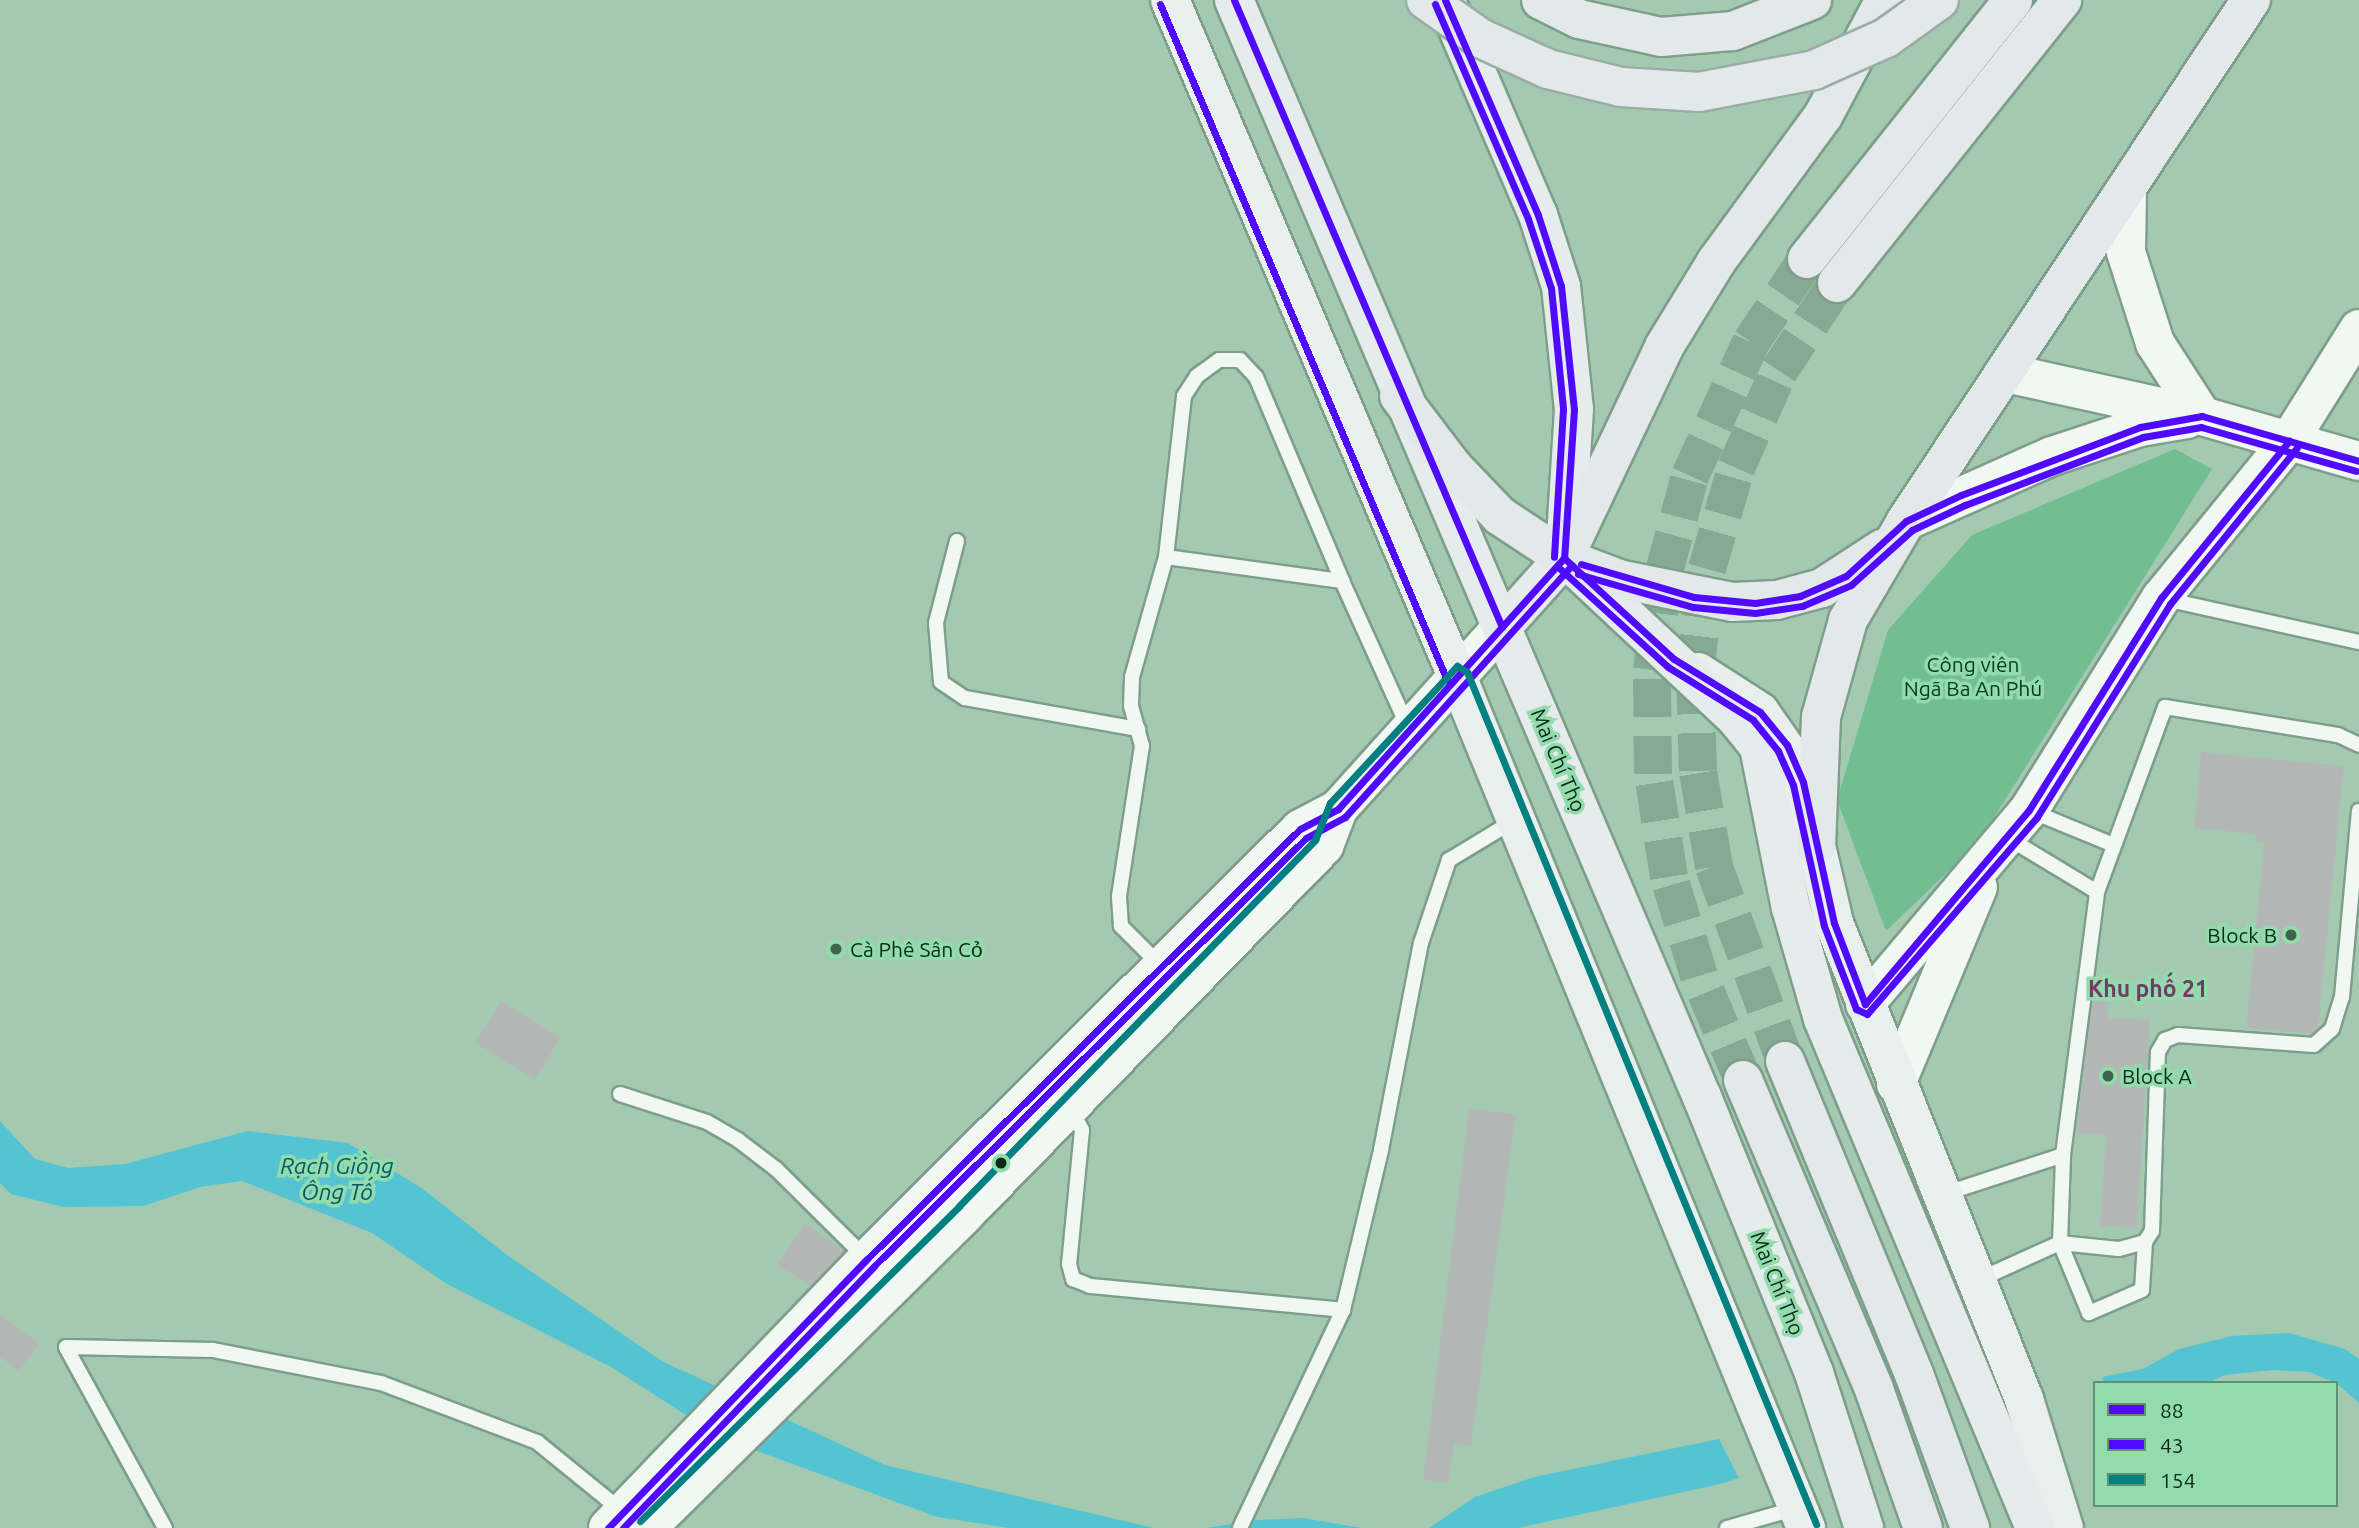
<!DOCTYPE html>
<html>
<head>
<meta charset="utf-8">
<style>
  body { margin:0 }
  #map { position:relative; width:2359px; height:1528px; overflow:hidden; background:#a3cab1; font-family:Ubuntu,sans-serif }
  div>[style] { position:absolute }
  [style*='--x'] { left:calc(var(--x)*1px); top:calc(var(--y)*1px); width:calc(var(--w)*1px); rotate:calc(var(--a)*1deg) }
  .green>* { inset:0; background:#72be92 }
  .water>* { inset:0; background:#54c4d2 }
  .building>* { inset:0; background:#b3b8b6; transform-origin:0 0 }
  .motorway-tunnel>* { height:38px; margin-top:-19px; transform-origin:0; background:repeating-linear-gradient(90deg,#85aa93 0 38px,transparent 0 57px) }
  .roads { filter:drop-shadow(2px 0 #7e9e8a) drop-shadow(-2px 0 #7e9e8a) drop-shadow(0 2px #7e9e8a) drop-shadow(0 -2px #7e9e8a) }
  .service>* { height:14px; margin:-7px; padding:0 7px; transform-origin:7px; border-radius:7px; background:#f1f7f3 }
  .secondary>* { height:38px; margin:-19px; padding:0 19px; transform-origin:19px; border-radius:19px; background:#f1f7f3 }
  .primary>* { height:38px; margin:-19px; padding:0 19px; transform-origin:19px; border-radius:19px; background:#e9efed }
  .trunk>* { height:38px; margin:-19px; padding:0 19px; transform-origin:19px; border-radius:19px; background:#e6ecec }
  .motorway>* { height:38px; margin:-19px; padding:0 19px; transform-origin:19px; border-radius:19px; background:#e3e9ea }
  .bridges { filter:drop-shadow(2px 0 #99ada5) drop-shadow(-2px 0 #99ada5) drop-shadow(0 2px #99ada5) drop-shadow(0 -2px #99ada5) }
  .motorway-bridge>* { height:38px; margin:-19px; padding:0 19px; transform-origin:19px; border-radius:19px; background:#e3e9ea }
  .bus-1>* { height:7px; margin:-3.5px; padding:0 3.5px; transform-origin:3.5px; border-radius:3.5px; background:#4f0aff }
  .bus-2>* { height:7px; margin:-3.5px; padding:0 3.5px; transform-origin:3.5px; border-radius:3.5px; background:#4f0aff }
  .bus-3>* { height:7px; margin:-3.5px; padding:0 3.5px; transform-origin:3.5px; border-radius:3.5px; background:#008080 }
  .dots>* { width:19px; height:19px; translate:-50% -50%; box-sizing:border-box; border:4px solid #92dbac; border-radius:50% }
  span { translate:-50% -50%; white-space:nowrap; text-align:center; line-height:1.15; -webkit-text-stroke:7px #92dbac; paint-order:stroke }
  .park-label { font-size:21px; color:#053c21 }
  .street-label { font-size:21px; color:#0b2a19 }
  .poi-label { font-size:21px; color:#0b2a19 }
  .right { translate:-100% -50%; text-align:right }
  .left { translate:0 -50%; text-align:left }
  .neighbourhood-label { font-size:23px; color:#733b67; font-weight:700 }
  .water-label { font-size:23px; color:#065868; font-style:italic }
  .legend { position:absolute; left:2093px; top:1381px; width:245px; height:126px; box-sizing:border-box; background:#92dbac; border:2px solid #5c9471; margin:0; padding:9px 12px; list-style:none; font-size:21px; color:#0b2a19 }
  .legend li { display:flex; align-items:center; gap:14px; height:35px }
  .legend b { width:35px; border:2px solid #5c9471 }
</style>
</head>
<body>
<div id="map">
  <div class="green">
    <div style="clip-path:polygon(2175px 449px,2212px 469px,1978px 843px,1886px 931px,1837px 800px,1888px 630px,1972px 535px)"></div>
  </div>
  <div class="water">
    <div style="clip-path:polygon(0 1121px,35px 1159px,68px 1168px,125px 1164px,248px 1131px,348px 1143px,423px 1189px,507px 1255px,662px 1361px,885px 1465px,1154px 1528px,1009px 1528px,937px 1517px,722px 1438px,611px 1367px,447px 1284px,372px 1233px,242px 1181px,200px 1187px,143px 1206px,63px 1207px,11px 1194px,0 1183px)"></div>
    <div style="clip-path:polygon(2289px 1333px,2345px 1349px,2359px 1359px,2359px 1403px,2336px 1383px,2309px 1372px,2273px 1370px,2225px 1375px,2208px 1383px,2104px 1383px,2102px 1377px,2143px 1369px,2179px 1349px,2232px 1336px)"></div>
    <div style="clip-path:polygon(1719px 1439px,1739px 1478px,1720px 1484px,1518px 1528px,1429px 1528px,1475px 1497px,1534px 1477px)"></div>
    <div style="clip-path:polygon(1303px 1518px,1362px 1528px,1206px 1528px,1256px 1520px)"></div>
  </div>
  <div class="building">
    <div style="clip-path:polygon(2201px 752px,2344px 766px,2318px 1028px,2312px 1034px,2246px 1028px,2264px 842px,2255px 841px,2256px 834px,2194px 828px)"></div>
    <div style="clip-path:polygon(2096px 978px,2110px 979px,2107px 1018px,2150px 1020px,2137px 1228px,2100px 1226px,2106px 1135px,2076px 1133px)"></div>
    <div style="left:501px;top:1001px;width:70px;height:49px;rotate:32deg"></div>
    <div style="clip-path:polygon(1469px 1109px,1516px 1114px,1471px 1446px,1454px 1444px,1449px 1483px,1423px 1480px)"></div>
    <div style="clip-path:polygon(804px 1223px,845px 1251px,811px 1286px,777px 1265px)"></div>
    <div style="clip-path:polygon(0 1315px,39px 1343px,19px 1371px,0 1357px)"></div>
  </div>
  <div class="motorway-tunnel">
    <div style="--x:1785;--y:1061;--w:207;--a:-110.1"></div>
    <div style="--x:1714;--y:867;--w:97;--a:-99.5"></div>
    <div style="--x:1698;--y:771;--w:97;--a:-91.8"></div>
    <div style="--x:1695;--y:674;--w:106;--a:-83.5"></div>
    <div style="--x:1707;--y:569;--w:105;--a:-74"></div>
    <div style="--x:1736;--y:468;--w:106;--a:-66.1"></div>
    <div style="--x:1779;--y:371;--w:105;--a:-56.6"></div>
    <div style="--x:1743;--y:1080;--w:113;--a:-112.9"></div>
    <div style="--x:1699;--y:976;--w:103;--a:-106.9"></div>
    <div style="--x:1669;--y:877;--w:104;--a:-98.8"></div>
    <div style="--x:1653;--y:774;--w:104;--a:-90.6"></div>
    <div style="--x:1652;--y:670;--w:99;--a:-83"></div>
    <div style="--x:1664;--y:572;--w:99;--a:-74.8"></div>
    <div style="--x:1690;--y:476;--w:147;--a:-65.5"></div>
    <div style="--x:1751;--y:342;--w:100;--a:-56"></div>
  </div>
  <div class="roads">
    <div class="service">
      <div style="--x:957;--y:541;--w:85;--a:104.4"></div>
      <div style="--x:936;--y:623;--w:59;--a:85.2"></div>
      <div style="--x:941;--y:682;--w:29;--a:34"></div>
      <div style="--x:965;--y:698;--w:176;--a:10.2"></div>
      <div style="--x:1166;--y:557;--w:178;--a:7.8"></div>
      <div style="--x:1342;--y:581;--w:160;--a:65.7"></div>
      <div style="--x:2165;--y:599;--w:199;--a:12.5"></div>
      <div style="--x:2031;--y:811;--w:87;--a:22.4"></div>
      <div style="--x:2008;--y:838;--w:104;--a:31.2"></div>
      <div style="--x:1161;--y:966;--w:57;--a:-135"></div>
      <div style="--x:1121;--y:926;--w:30;--a:-94"></div>
      <div style="--x:1119;--y:896;--w:152;--a:-81.3"></div>
      <div style="--x:1142;--y:746;--w:41;--a:-105.4"></div>
      <div style="--x:1131;--y:706;--w:29;--a:-88"></div>
      <div style="--x:1132;--y:677;--w:125;--a:-74.2"></div>
      <div style="--x:1166;--y:557;--w:162;--a:-83.6"></div>
      <div style="--x:1184;--y:396;--w:24;--a:-57"></div>
      <div style="--x:1197;--y:376;--w:27;--a:-36"></div>
      <div style="--x:1219;--y:360;--w:21;--a:0"></div>
      <div style="--x:1240;--y:360;--w:23;--a:47"></div>
      <div style="--x:1256;--y:377;--w:221;--a:67.1"></div>
      <div style="--x:620;--y:1094;--w:91;--a:17.8"></div>
      <div style="--x:707;--y:1122;--w:36;--a:30"></div>
      <div style="--x:738;--y:1140;--w:48;--a:37.3"></div>
      <div style="--x:776;--y:1169;--w:128;--a:44.7"></div>
      <div style="--x:1071;--y:1110;--w:23;--a:61"></div>
      <div style="--x:1082;--y:1130;--w:135;--a:95.5"></div>
      <div style="--x:1069;--y:1264;--w:16;--a:75"></div>
      <div style="--x:1073;--y:1279;--w:18;--a:22"></div>
      <div style="--x:1090;--y:1286;--w:254;--a:5.4"></div>
      <div style="--x:1944;--y:1194;--w:125;--a:-18.1"></div>
      <div style="--x:2145;--y:1242;--w:48;--a:93.6"></div>
      <div style="--x:2142;--y:1290;--w:58;--a:156.5"></div>
      <div style="--x:2089;--y:1313;--w:76;--a:-112.5"></div>
      <div style="--x:2060;--y:1243;--w:88;--a:-88"></div>
      <div style="--x:2063;--y:1155;--w:265;--a:-82.6"></div>
      <div style="--x:2097;--y:892;--w:197;--a:-69.8"></div>
      <div style="--x:2165;--y:707;--w:175;--a:9.2"></div>
      <div style="--x:2338;--y:735;--w:23;--a:25"></div>
      <div style="--x:1978;--y:1280;--w:90;--a:-24.3"></div>
      <div style="--x:2060;--y:1243;--w:59;--a:5.8"></div>
      <div style="--x:2119;--y:1249;--w:27;--a:-15"></div>
      <div style="--x:2145;--y:1242;--w:13;--a:-58"></div>
      <div style="--x:2152;--y:1231;--w:179;--a:-88.1"></div>
      <div style="--x:2158;--y:1052;--w:14;--a:-60"></div>
      <div style="--x:2165;--y:1040;--w:14;--a:-21"></div>
      <div style="--x:2178;--y:1035;--w:136;--a:4.2"></div>
      <div style="--x:2314;--y:1045;--w:24;--a:-42"></div>
      <div style="--x:2332;--y:1029;--w:34;--a:-73"></div>
      <div style="--x:2342;--y:997;--w:187;--a:-84.8"></div>
      <div style="--x:165;--y:1528;--w:206;--a:-118.7"></div>
      <div style="--x:66;--y:1347;--w:147;--a:1.2"></div>
      <div style="--x:213;--y:1350;--w:171;--a:11.1"></div>
      <div style="--x:381;--y:1383;--w:167;--a:20.7"></div>
      <div style="--x:537;--y:1442;--w:109;--a:39.1"></div>
      <div style="--x:1240;--y:1528;--w:241;--a:-64.7"></div>
      <div style="--x:1343;--y:1310;--w:164;--a:-76.6"></div>
      <div style="--x:1381;--y:1150;--w:211;--a:-79.1"></div>
      <div style="--x:1421;--y:943;--w:88;--a:-71.4"></div>
      <div style="--x:1449;--y:860;--w:77;--a:-31.2"></div>
      <div style="--x:1727;--y:1528;--w:73;--a:-15.9"></div>
    </div>
    <div class="secondary">
      <div style="--x:2127;--y:193;--w:59;--a:91"></div>
      <div style="--x:2126;--y:252;--w:96;--a:72.3"></div>
      <div style="--x:2155;--y:343;--w:87;--a:57.2"></div>
      <div style="--x:2006;--y:373;--w:201;--a:12.4"></div>
      <div style="--x:2202;--y:416;--w:163;--a:16"></div>
      <div style="--x:1906;--y:521;--w:160;--a:-24"></div>
      <div style="--x:2052;--y:456;--w:93;--a:-18.2"></div>
      <div style="--x:2140;--y:427;--w:48;--a:-9.7"></div>
      <div style="--x:1865;--y:1004;--w:254;--a:-49.8"></div>
      <div style="--x:2029;--y:810;--w:250;--a:-58.1"></div>
      <div style="--x:2161;--y:598;--w:203;--a:-50.8"></div>
      <div style="--x:2289;--y:441;--w:132;--a:-58"></div>
      <div style="--x:1896;--y:1084;--w:213;--a:-67.4"></div>
      <div style="--x:608;--y:1528;--w:373;--a:-46.1"></div>
      <div style="--x:867;--y:1259;--w:610;--a:-44.8"></div>
      <div style="--x:1300;--y:829;--w:43;--a:-27.8"></div>
      <div style="--x:1338;--y:809;--w:245;--a:-48"></div>
      <div style="--x:647;--y:1528;--w:448;--a:-44.6"></div>
      <div style="--x:966;--y:1213;--w:513;--a:-45.71"></div>
      <div style="--x:1324;--y:846;--w:40;--a:-69"></div>
    </div>
    <div class="primary">
      <div style="--x:1170;--y:0;--w:734;--a:67"></div>
      <div style="--x:1457;--y:676;--w:921;--a:67.72"></div>
      <div style="--x:1698;--y:672;--w:74;--a:32.8"></div>
      <div style="--x:1760;--y:712;--w:65;--a:55.1"></div>
      <div style="--x:1797;--y:765;--w:162;--a:76.8"></div>
      <div style="--x:1834;--y:923;--w:513;--a:68.24"></div>
      <div style="--x:2024;--y:1399;--w:135;--a:72.8"></div>
    </div>
    <div class="trunk">
      <div style="--x:1234;--y:0;--w:1193;--a:66.9"></div>
      <div style="--x:1702;--y:1097;--w:298;--a:67.9"></div>
      <div style="--x:1814;--y:1373;--w:163;--a:72.1"></div>
      <div style="--x:1448;--y:6;--w:228;--a:66.7"></div>
      <div style="--x:1538;--y:215;--w:75;--a:72.1"></div>
      <div style="--x:1561;--y:286;--w:124;--a:84"></div>
      <div style="--x:1574;--y:409;--w:143;--a:93.6"></div>
      <div style="--x:1566;--y:559;--w:231;--a:43.1"></div>
      <div style="--x:1735;--y:717;--w:38;--a:51"></div>
      <div style="--x:1759;--y:747;--w:164;--a:78.8"></div>
      <div style="--x:1791;--y:908;--w:116;--a:73.9"></div>
      <div style="--x:1823;--y:1019;--w:551;--a:67.39"></div>
      <div style="--x:1502;--y:627;--w:93;--a:-48.1"></div>
    </div>
    <div class="motorway">
      <div style="--x:1541;--y:0;--w:42;--a:26.6"></div>
      <div style="--x:1579;--y:19;--w:84;--a:12.4"></div>
      <div style="--x:1661;--y:37;--w:72;--a:-4.8"></div>
      <div style="--x:1733;--y:31;--w:85;--a:-21.4"></div>
      <div style="--x:1807;--y:259;--w:331;--a:-51.5"></div>
      <div style="--x:1837;--y:283;--w:362;--a:-51.5"></div>
      <div style="--x:1399;--y:396;--w:89;--a:52.7"></div>
      <div style="--x:1453;--y:467;--w:68;--a:46.2"></div>
      <div style="--x:1500;--y:516;--w:77;--a:33.3"></div>
      <div style="--x:1564;--y:558;--w:59;--a:20.9"></div>
      <div style="--x:1619;--y:579;--w:115;--a:11.5"></div>
      <div style="--x:1732;--y:602;--w:45;--a:-2.5"></div>
      <div style="--x:1777;--y:600;--w:47;--a:-14.9"></div>
      <div style="--x:1822;--y:588;--w:72;--a:-33"></div>
      <div style="--x:1564;--y:558;--w:233;--a:-64.6"></div>
      <div style="--x:1664;--y:347;--w:100;--a:-58.5"></div>
      <div style="--x:1716;--y:262;--w:181;--a:-53.8"></div>
      <div style="--x:1823;--y:116;--w:132;--a:-61.9"></div>
      <div style="--x:1816;--y:847;--w:130;--a:-87.8"></div>
      <div style="--x:1821;--y:717;--w:101;--a:-74.4"></div>
      <div style="--x:1848;--y:620;--w:115;--a:-59.6"></div>
      <div style="--x:1906;--y:521;--w:625;--a:-56.49"></div>
      <div style="--x:1785;--y:1061;--w:339;--a:67.6"></div>
      <div style="--x:1914;--y:1374;--w:164;--a:70"></div>
      <div style="--x:1743;--y:1080;--w:336;--a:67"></div>
      <div style="--x:1874;--y:1389;--w:147;--a:70.6"></div>
    </div>
  </div>
  <div class="bridges">
    <div class="motorway-bridge">
      <div style="--x:1426;--y:0;--w:66;--a:35.1"></div>
      <div style="--x:1480;--y:38;--w:75;--a:24.5"></div>
      <div style="--x:1548;--y:69;--w:75;--a:13.9"></div>
      <div style="--x:1621;--y:87;--w:78;--a:3.7"></div>
      <div style="--x:1699;--y:92;--w:117;--a:-10.8"></div>
      <div style="--x:1814;--y:70;--w:79;--a:-24"></div>
      <div style="--x:1886;--y:38;--w:65;--a:-35.6"></div>
    </div>
  </div>
  <div class="bus-1">
    <div style="--x:1234;--y:0;--w:682;--a:66.86"></div>
    <div style="--x:1445;--y:0;--w:234;--a:66.6"></div>
    <div style="--x:1538;--y:215;--w:75;--a:72.1"></div>
    <div style="--x:1561;--y:286;--w:124;--a:84"></div>
    <div style="--x:1574;--y:409;--w:149;--a:93.8"></div>
    <div style="--x:1564;--y:558;--w:149;--a:42.6"></div>
    <div style="--x:1674;--y:659;--w:101;--a:31.6"></div>
    <div style="--x:1760;--y:712;--w:43;--a:50.7"></div>
    <div style="--x:1787;--y:745;--w:40;--a:66.6"></div>
    <div style="--x:1803;--y:782;--w:144;--a:77.6"></div>
    <div style="--x:1834;--y:923;--w:87;--a:69.1"></div>
    <div style="--x:1865;--y:1004;--w:254;--a:-49.8"></div>
    <div style="--x:2029;--y:810;--w:250;--a:-58.1"></div>
    <div style="--x:2161;--y:598;--w:203;--a:-50.8"></div>
    <div style="--x:1581;--y:564;--w:118;--a:16.3"></div>
    <div style="--x:1694;--y:597;--w:61;--a:5.6"></div>
    <div style="--x:1755;--y:603;--w:46;--a:-8.8"></div>
    <div style="--x:1800;--y:596;--w:50;--a:-23.5"></div>
    <div style="--x:1846;--y:576;--w:81;--a:-42.5"></div>
    <div style="--x:1906;--y:521;--w:61;--a:-25.3"></div>
    <div style="--x:1961;--y:495;--w:191;--a:-20.8"></div>
    <div style="--x:2140;--y:427;--w:63;--a:-10.1"></div>
    <div style="--x:2202;--y:416;--w:163;--a:16"></div>
    <div style="--x:608;--y:1528;--w:373;--a:-46.1"></div>
    <div style="--x:867;--y:1259;--w:610;--a:-44.8"></div>
    <div style="--x:1300;--y:829;--w:43;--a:-27.8"></div>
    <div style="--x:1338;--y:809;--w:338;--a:-48"></div>
  </div>
  <div class="bus-2">
    <div style="--x:1160;--y:4;--w:734;--a:67"></div>
    <div style="--x:1435;--y:4;--w:234;--a:66.6"></div>
    <div style="--x:1528;--y:219;--w:73;--a:71.6"></div>
    <div style="--x:1551;--y:288;--w:122;--a:84.3"></div>
    <div style="--x:1563;--y:409;--w:148;--a:93.5"></div>
    <div style="--x:1557;--y:566;--w:150;--a:42.3"></div>
    <div style="--x:1668;--y:667;--w:100;--a:31.9"></div>
    <div style="--x:1753;--y:720;--w:40;--a:51"></div>
    <div style="--x:1778;--y:751;--w:37;--a:66"></div>
    <div style="--x:1793;--y:785;--w:144;--a:77.6"></div>
    <div style="--x:1824;--y:926;--w:89;--a:68.9"></div>
    <div style="--x:1856;--y:1009;--w:12;--a:24"></div>
    <div style="--x:1867;--y:1014;--w:260;--a:-49.2"></div>
    <div style="--x:2037;--y:817;--w:251;--a:-58"></div>
    <div style="--x:2170;--y:604;--w:201;--a:-50.9"></div>
    <div style="--x:1578;--y:574;--w:120;--a:16"></div>
    <div style="--x:1693;--y:607;--w:62;--a:5.5"></div>
    <div style="--x:1755;--y:613;--w:48;--a:-8.5"></div>
    <div style="--x:1802;--y:606;--w:53;--a:-23.2"></div>
    <div style="--x:1851;--y:585;--w:82;--a:-42"></div>
    <div style="--x:1912;--y:530;--w:59;--a:-25.3"></div>
    <div style="--x:1965;--y:505;--w:191;--a:-20.9"></div>
    <div style="--x:2143;--y:437;--w:59;--a:-9.8"></div>
    <div style="--x:2201;--y:427;--w:161;--a:15.8"></div>
    <div style="--x:623;--y:1528;--w:363;--a:-46.2"></div>
    <div style="--x:874;--y:1266;--w:608;--a:-44.73"></div>
    <div style="--x:1306;--y:838;--w:44;--a:-28.3"></div>
    <div style="--x:1345;--y:817;--w:339;--a:-48"></div>
  </div>
  <div class="bus-3">
    <div style="--x:640;--y:1521;--w:448;--a:-44.6"></div>
    <div style="--x:959;--y:1206;--w:511;--a:-45.79"></div>
    <div style="--x:1315;--y:840;--w:40;--a:-68"></div>
    <div style="--x:1330;--y:803;--w:187;--a:-47.2"></div>
    <div style="--x:1457;--y:666;--w:12;--a:31"></div>
    <div style="--x:1467;--y:672;--w:921;--a:67.72"></div>
  </div>
  <div class="dots">
    <div style="left:2291px;top:935px;background:#40624e"></div>
    <div style="left:836px;top:949px;background:#40624e"></div>
    <div style="left:2108px;top:1076px;background:#40624e"></div>
    <div style="left:1001px;top:1163px;background:#0b2a19"></div>
  </div>
  <div class="park-label">
    <span style="left:1973px;top:676px">Công viên<br>Ngã Ba An Phú</span>
  </div>
  <div class="street-label">
    <span style="left:1559px;top:760px;rotate:67deg">Mai Chí Thọ</span>
    <span style="left:1778px;top:1283px;rotate:68deg">Mai Chí Thọ</span>
  </div>
  <div class="poi-label">
    <span class="right" style="left:2277px;top:935px">Block B</span>
    <span class="left" style="left:850px;top:949px">Cà Phê Sân Cỏ</span>
    <span class="left" style="left:2122px;top:1076px">Block A</span>
  </div>
  <div class="neighbourhood-label">
    <span style="left:2148px;top:989px">Khu phố 21</span>
  </div>
  <div class="water-label">
    <span style="left:337px;top:1179px">Rạch Giồng<br>Ông Tố</span>
  </div>
  <ul class="legend">
  <li><b style="height:9px;background:#4f0aff"></b>88</li>
  <li><b style="height:9px;background:#4f0aff"></b>43</li>
  <li><b style="height:9px;background:#008080"></b>154</li>
  </ul>
</div>
</body>
</html>
